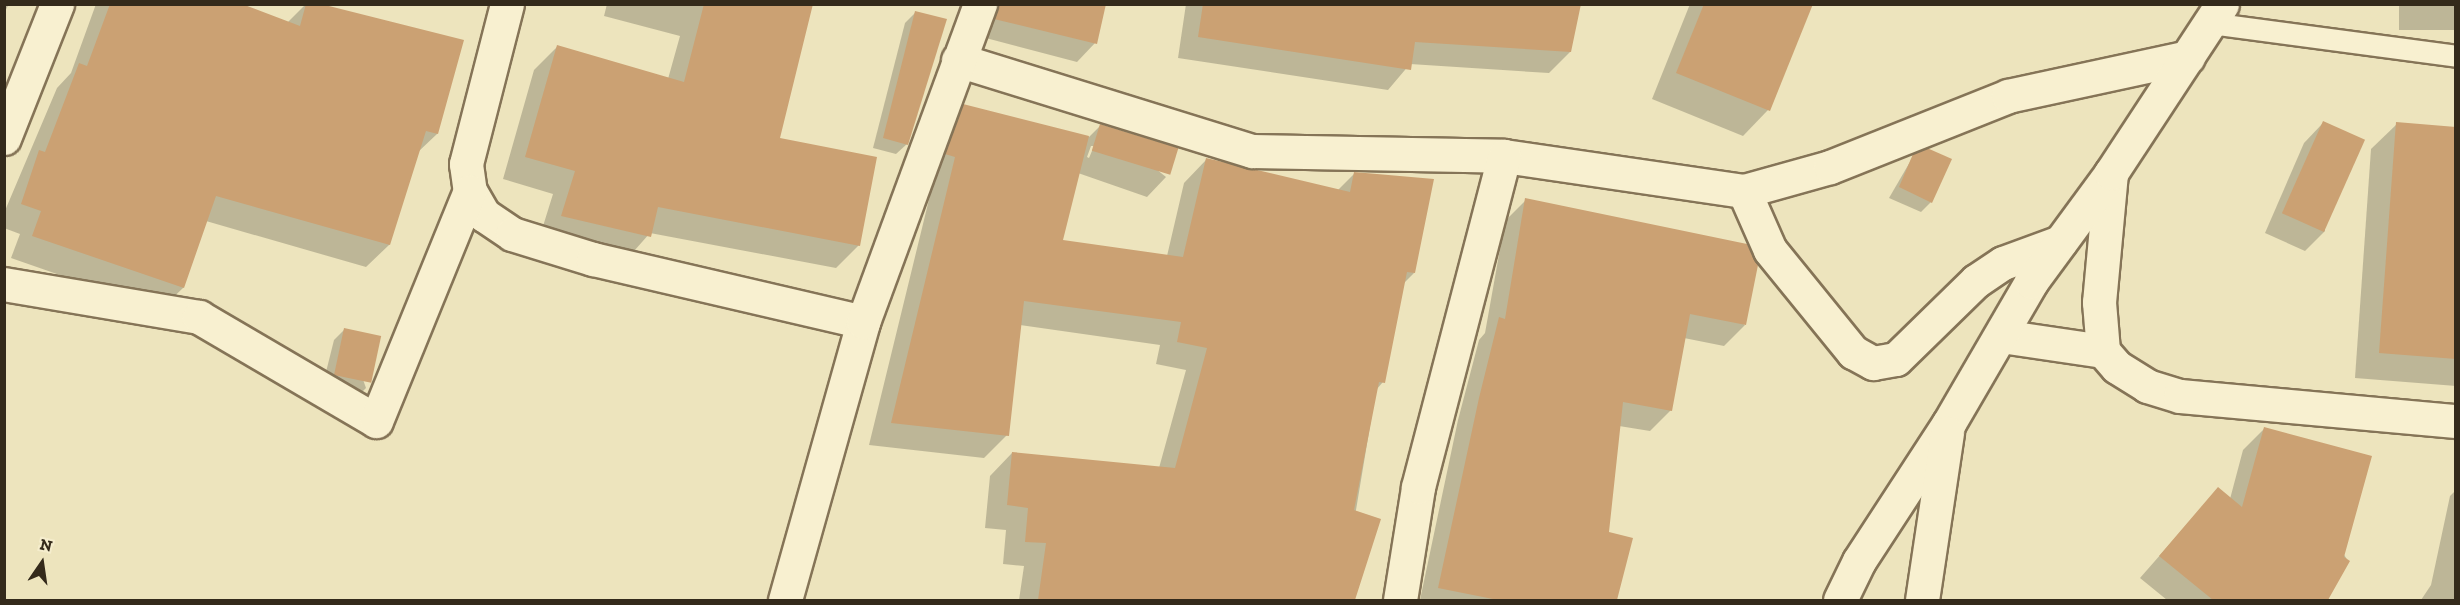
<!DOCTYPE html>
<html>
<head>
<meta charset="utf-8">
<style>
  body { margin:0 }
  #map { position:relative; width:2460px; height:605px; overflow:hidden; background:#ede4bd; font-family:"Zilla Slab",serif }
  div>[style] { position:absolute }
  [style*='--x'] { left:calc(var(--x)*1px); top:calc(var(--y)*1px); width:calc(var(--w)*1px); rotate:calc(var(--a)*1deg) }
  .shadow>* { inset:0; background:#0003; transform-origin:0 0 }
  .building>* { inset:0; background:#cba173; transform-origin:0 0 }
  .roads { filter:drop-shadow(2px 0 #857457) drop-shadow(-2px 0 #857457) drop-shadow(0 2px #857457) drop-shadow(0 -2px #857457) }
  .lane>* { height:21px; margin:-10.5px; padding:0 10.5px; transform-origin:10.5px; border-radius:10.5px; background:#f8f0d0 }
  .street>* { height:33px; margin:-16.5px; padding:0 16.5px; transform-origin:16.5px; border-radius:16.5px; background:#f8f0d0 }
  span { translate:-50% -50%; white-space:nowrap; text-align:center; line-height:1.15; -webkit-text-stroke:4.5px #f5edcd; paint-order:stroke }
  .frame { position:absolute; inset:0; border:6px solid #342a1b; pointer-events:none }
  .north { position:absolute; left:12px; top:533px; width:60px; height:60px; -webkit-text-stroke:4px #f5edcd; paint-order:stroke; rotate:13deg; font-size:16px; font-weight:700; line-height:24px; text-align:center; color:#342a1b }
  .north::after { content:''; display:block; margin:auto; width:21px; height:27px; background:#342a1b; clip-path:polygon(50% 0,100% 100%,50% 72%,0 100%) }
</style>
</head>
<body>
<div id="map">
  <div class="shadow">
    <div style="clip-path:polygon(4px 4px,9px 4px,4px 13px)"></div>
    <div style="clip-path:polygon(96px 4px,237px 4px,287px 23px,306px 4px,316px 4px,462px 41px,437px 134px,418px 152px,389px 245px,366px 267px,206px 221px,183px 288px,160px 310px,11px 258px,20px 234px,4px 228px,4px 213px,57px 88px,71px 73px)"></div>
    <div style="clip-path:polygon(607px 4px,811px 4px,778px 139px,859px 245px,836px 268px,650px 233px,627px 259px,539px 239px,553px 194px,503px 179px,534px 70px,557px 47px,668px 79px,680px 36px,604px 16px)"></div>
    <div style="clip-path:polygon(989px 4px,1105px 4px,1095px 43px,1077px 62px,982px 37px)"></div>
    <div style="clip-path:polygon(1186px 4px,1579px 4px,1570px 52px,1549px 73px,1410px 64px,1388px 90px,1178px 58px)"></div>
    <div style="clip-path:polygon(1690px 4px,1812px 4px,1768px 110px,1743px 136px,1652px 99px)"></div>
    <div style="left:2399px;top:4px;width:57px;height:26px"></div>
    <div style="clip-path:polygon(916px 12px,907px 144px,896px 154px,873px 148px,905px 23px)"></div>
    <div style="clip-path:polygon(evenodd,964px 106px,1089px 137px,1101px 125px,1166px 177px,1147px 197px,1078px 173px,1061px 241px,1167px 256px,1184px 183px,1206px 160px,1338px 190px,1355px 173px,1414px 273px,1403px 284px,1383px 382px,1376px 390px,1341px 600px,1019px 600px,1024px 566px,1003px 564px,1006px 530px,985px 528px,990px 476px,1012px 453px,1159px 468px,1186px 370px,1156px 364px,1160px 345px,1020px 325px,1007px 435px,984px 458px,869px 445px,934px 179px,923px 176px,941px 128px,964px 106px,1091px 146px,1094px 146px,1089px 158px,1087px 157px,1091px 146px)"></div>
    <div style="clip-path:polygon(2323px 123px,2325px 231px,2305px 251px,2265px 233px,2304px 143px)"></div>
    <div style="clip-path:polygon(2397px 124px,2456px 129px,2456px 386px,2355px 378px,2371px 149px)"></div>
    <div style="clip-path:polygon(1914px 155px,1931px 202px,1921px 212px,1889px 198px)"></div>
    <div style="clip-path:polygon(1526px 200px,1745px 325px,1724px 346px,1684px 338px,1671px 410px,1650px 431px,1619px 426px,1608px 533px,1631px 540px,1615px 600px,1420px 600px,1458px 420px,1479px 340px,1485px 333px,1505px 221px)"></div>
    <div style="clip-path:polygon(345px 329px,366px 388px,355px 399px,323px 384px,334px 340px)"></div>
    <div style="clip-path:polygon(2264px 429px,2348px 561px,2326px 600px,2167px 600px,2140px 578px,2218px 489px,2230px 499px,2243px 450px)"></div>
    <div style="clip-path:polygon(2456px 490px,2456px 600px,2421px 600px,2431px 585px,2450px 496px)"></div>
  </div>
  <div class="building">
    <div style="clip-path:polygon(110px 4px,242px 4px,300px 26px,306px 4px,321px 4px,464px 40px,438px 134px,426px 131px,390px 245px,216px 196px,184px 288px,32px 236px,41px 211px,21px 204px,39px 150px,45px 152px,79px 63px,87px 66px)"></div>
    <div style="clip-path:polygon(704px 4px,813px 4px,780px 138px,877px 157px,860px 246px,658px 207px,651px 237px,561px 216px,575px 171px,525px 157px,557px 45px,684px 82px)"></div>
    <div style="clip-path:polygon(998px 4px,1106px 4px,1097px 44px,994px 19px)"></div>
    <div style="clip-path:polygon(1203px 4px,1581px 4px,1571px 52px,1415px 42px,1411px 70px,1198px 37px)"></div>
    <div style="clip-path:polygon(1704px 4px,1813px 4px,1770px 111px,1676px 73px)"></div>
    <div style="clip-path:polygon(915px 11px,947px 19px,908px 145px,883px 138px)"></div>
    <div style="clip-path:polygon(963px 104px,1089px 136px,1063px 240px,1183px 257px,1206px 158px,1350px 192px,1354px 172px,1434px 179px,1415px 273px,1407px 272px,1385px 383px,1379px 382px,1354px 510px,1381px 519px,1355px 600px,1038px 600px,1046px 543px,1025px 542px,1028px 508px,1007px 505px,1012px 452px,1175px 468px,1207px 348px,1177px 342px,1181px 322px,1024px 301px,1009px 436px,891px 423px,955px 157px,945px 154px)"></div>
    <div style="left:2323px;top:121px;width:46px;height:101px;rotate:24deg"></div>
    <div style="clip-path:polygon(2396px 122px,2456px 127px,2456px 359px,2379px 353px)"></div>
    <div style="left:1100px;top:124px;width:82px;height:28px;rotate:17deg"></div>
    <div style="clip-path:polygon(1927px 148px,1952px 159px,1932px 203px,1899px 187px,1913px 154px)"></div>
    <div style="clip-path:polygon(1525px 198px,1747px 244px,1758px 265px,1746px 325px,1690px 314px,1672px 411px,1623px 402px,1609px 532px,1633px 538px,1617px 600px,1498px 600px,1438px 588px,1479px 398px,1499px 317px,1505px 319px)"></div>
    <div style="left:344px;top:328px;width:38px;height:48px;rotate:12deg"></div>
    <div style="clip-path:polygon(2264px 427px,2372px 456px,2344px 557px,2350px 561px,2328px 600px,2213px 600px,2159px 556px,2218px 487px,2242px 507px)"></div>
  </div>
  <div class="roads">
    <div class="lane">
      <div style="--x:2210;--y:23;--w:248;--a:7.6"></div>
    </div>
    <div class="street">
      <div style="--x:507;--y:4;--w:165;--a:104.4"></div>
      <div style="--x:466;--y:164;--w:27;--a:82"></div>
      <div style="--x:470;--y:191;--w:28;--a:60"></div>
      <div style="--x:484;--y:215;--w:34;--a:34"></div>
      <div style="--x:512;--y:234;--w:85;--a:17.2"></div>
      <div style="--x:593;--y:259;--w:277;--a:13.1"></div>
      <div style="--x:958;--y:60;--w:308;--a:17.2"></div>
      <div style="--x:1252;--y:151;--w:252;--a:1.1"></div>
      <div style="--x:1504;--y:156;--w:243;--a:8.3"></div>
      <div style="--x:1744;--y:191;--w:89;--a:-15.6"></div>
      <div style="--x:1830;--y:167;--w:192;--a:-21.7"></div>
      <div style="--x:2008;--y:96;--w:184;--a:-12.2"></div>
      <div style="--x:4;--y:138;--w:144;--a:-68.4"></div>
      <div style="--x:2111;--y:173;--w:130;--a:95.3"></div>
      <div style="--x:2099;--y:302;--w:49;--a:85.3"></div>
      <div style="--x:2103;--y:351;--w:21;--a:49"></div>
      <div style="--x:2117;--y:367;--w:36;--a:32"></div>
      <div style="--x:2147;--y:386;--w:34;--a:17"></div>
      <div style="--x:2180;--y:396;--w:277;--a:5.2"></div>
      <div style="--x:1744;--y:191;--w:64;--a:66.2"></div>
      <div style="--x:1770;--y:250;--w:132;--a:50.9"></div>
      <div style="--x:1853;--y:352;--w:23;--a:29"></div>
      <div style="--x:1873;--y:363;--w:23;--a:-10"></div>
      <div style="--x:1896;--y:359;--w:112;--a:-44.3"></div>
      <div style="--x:1976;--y:281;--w:32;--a:-34"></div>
      <div style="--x:2003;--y:263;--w:61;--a:-20.2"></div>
      <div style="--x:4;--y:284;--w:198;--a:9.6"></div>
      <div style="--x:199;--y:317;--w:205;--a:30.4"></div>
      <div style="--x:376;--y:421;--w:248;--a:-67.8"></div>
      <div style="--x:2001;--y:336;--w:103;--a:8.4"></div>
      <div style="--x:785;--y:600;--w:289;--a:-74.3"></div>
      <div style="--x:863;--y:322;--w:339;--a:-69.8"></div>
      <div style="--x:1400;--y:600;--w:114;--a:-80.9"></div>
      <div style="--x:1418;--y:487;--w:342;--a:-75.4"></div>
      <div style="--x:1840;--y:600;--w:43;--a:-64"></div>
      <div style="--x:1859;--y:561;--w:165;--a:-56.9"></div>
      <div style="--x:1949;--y:423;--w:163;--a:-59.8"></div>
      <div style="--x:2031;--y:282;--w:135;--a:-53.7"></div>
      <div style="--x:2111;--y:173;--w:202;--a:-56.7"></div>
      <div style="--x:1922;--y:600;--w:169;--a:-81.5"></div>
    </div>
  </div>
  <div class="frame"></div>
  <div class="north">N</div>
</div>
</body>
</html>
